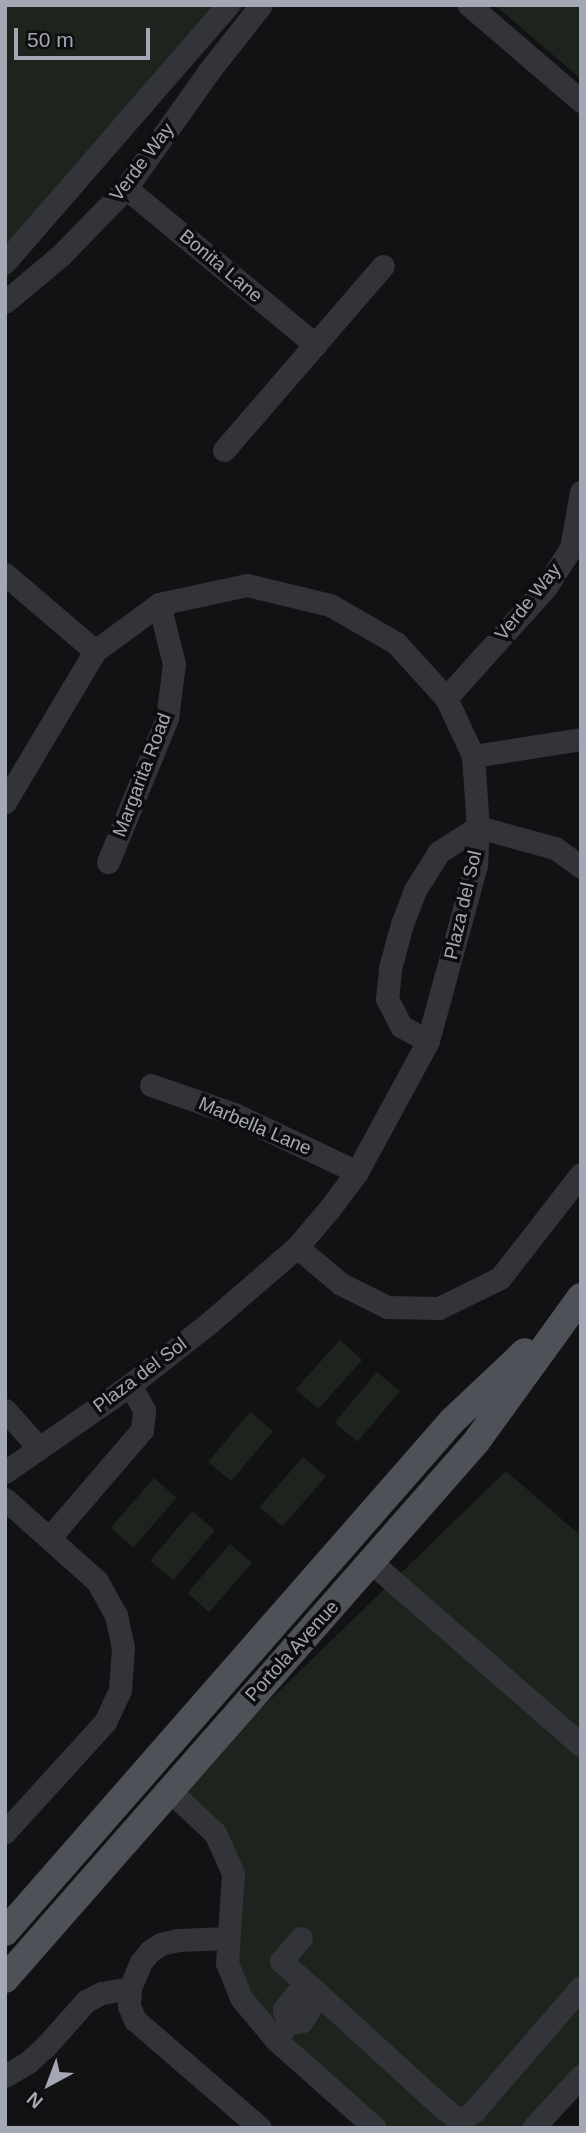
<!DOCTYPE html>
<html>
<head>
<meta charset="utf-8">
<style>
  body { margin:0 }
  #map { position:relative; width:586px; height:2133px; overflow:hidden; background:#121214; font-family:Helvetica,sans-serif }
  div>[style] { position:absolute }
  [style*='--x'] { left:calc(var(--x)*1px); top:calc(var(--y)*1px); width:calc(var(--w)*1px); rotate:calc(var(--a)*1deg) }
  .green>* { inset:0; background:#1d241e; transform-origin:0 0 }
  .minor>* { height:23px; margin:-11.5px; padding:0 11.5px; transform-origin:11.5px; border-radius:11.5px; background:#333439 }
  .major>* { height:28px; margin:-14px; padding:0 14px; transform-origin:14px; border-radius:14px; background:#4f5158 }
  span { translate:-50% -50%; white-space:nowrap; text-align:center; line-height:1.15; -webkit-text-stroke:7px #0d0d0f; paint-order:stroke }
  .street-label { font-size:19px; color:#a4a8b4 }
  .frame { position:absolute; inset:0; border:7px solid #a4a8b4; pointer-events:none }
  .north { position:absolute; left:14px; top:2049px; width:70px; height:70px; -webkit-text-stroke:5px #0d0d0f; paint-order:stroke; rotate:221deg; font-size:19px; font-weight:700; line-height:28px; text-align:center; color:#a4a8b4 }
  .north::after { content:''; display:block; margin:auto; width:24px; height:32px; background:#a4a8b4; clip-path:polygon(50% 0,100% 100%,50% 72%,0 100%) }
  .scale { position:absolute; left:14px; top:28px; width:136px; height:32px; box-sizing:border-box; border:4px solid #a4a8b4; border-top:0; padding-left:9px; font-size:21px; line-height:24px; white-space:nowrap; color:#a4a8b4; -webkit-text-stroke:5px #0d0d0f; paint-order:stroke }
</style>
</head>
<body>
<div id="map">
  <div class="green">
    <div style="clip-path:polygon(5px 5px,245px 5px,5px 280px)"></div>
    <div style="clip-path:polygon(495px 5px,581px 5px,581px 79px)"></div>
    <div style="left:340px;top:1340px;width:30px;height:66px;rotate:42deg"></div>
    <div style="left:377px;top:1372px;width:30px;height:66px;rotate:40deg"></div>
    <div style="left:250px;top:1412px;width:30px;height:65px;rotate:40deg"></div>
    <div style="left:303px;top:1457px;width:30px;height:66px;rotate:41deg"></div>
    <div style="clip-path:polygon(506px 1471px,581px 1536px,581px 2087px,543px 2128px,369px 2128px,276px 2040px,227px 1963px,233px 1873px,173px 1794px)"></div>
    <div style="left:154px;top:1478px;width:30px;height:66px;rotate:41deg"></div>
    <div style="left:192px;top:1511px;width:30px;height:65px;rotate:40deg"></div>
    <div style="left:230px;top:1544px;width:29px;height:65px;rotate:41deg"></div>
  </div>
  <div class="minor">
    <div style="--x:469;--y:5;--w:148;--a:40.6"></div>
    <div style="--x:126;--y:188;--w:246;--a:39.6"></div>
    <div style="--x:5;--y:262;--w:340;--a:-49.1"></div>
    <div style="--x:5;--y:302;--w:73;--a:-40"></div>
    <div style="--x:61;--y:255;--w:93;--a:-45.9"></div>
    <div style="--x:126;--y:188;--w:143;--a:-54.6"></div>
    <div style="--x:209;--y:71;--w:84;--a:-51.8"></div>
    <div style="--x:224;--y:450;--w:243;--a:-49.2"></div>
    <div style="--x:5;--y:574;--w:118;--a:40.5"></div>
    <div style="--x:446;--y:698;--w:149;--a:-48"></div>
    <div style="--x:546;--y:587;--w:46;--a:-57.3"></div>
    <div style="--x:571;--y:548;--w:57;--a:-79.9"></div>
    <div style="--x:473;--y:756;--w:109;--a:-8.9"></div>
    <div style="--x:5;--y:802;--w:176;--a:-59.2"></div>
    <div style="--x:95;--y:651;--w:79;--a:-36.3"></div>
    <div style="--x:159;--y:604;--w:90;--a:-12.2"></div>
    <div style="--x:247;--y:585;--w:85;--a:13.5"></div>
    <div style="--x:330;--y:605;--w:76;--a:29.9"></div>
    <div style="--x:396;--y:643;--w:74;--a:47.7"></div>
    <div style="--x:446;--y:698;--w:64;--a:65"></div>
    <div style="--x:473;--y:756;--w:71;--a:86"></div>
    <div style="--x:478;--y:827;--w:38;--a:93"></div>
    <div style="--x:476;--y:865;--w:182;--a:105.3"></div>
    <div style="--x:428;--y:1041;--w:149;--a:118.5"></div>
    <div style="--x:357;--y:1172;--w:45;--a:126.9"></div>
    <div style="--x:330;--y:1208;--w:51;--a:130.2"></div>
    <div style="--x:297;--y:1247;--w:116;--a:139.2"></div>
    <div style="--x:209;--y:1323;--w:100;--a:141.9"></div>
    <div style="--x:130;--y:1385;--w:152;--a:145.2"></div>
    <div style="--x:108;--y:862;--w:156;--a:-67.7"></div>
    <div style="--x:167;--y:718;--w:54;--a:-82.6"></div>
    <div style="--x:174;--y:664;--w:62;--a:-104"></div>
    <div style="--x:428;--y:1041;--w:31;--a:-151"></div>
    <div style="--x:401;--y:1026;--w:30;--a:-117"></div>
    <div style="--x:387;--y:999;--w:31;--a:-84"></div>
    <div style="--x:390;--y:968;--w:46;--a:-74.7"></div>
    <div style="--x:402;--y:924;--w:36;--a:-69"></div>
    <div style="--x:415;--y:890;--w:45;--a:-57.7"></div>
    <div style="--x:439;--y:852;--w:46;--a:-32.7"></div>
    <div style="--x:478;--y:827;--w:80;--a:15.3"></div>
    <div style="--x:555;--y:848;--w:32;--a:36"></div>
    <div style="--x:151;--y:1085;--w:88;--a:19.3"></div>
    <div style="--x:234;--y:1114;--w:136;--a:25.2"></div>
    <div style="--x:297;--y:1247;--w:57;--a:40.1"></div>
    <div style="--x:341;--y:1284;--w:51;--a:26.6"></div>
    <div style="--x:387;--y:1307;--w:52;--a:1.1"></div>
    <div style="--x:439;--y:1308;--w:68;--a:-26.2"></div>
    <div style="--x:500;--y:1278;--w:132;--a:-52.1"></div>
    <div style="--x:5;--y:1410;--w:51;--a:48.2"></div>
    <div style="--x:5;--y:1499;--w:123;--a:41.7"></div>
    <div style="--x:97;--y:1581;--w:39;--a:61"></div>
    <div style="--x:116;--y:1615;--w:33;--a:78"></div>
    <div style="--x:123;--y:1647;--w:43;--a:94"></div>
    <div style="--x:120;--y:1690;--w:35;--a:115"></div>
    <div style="--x:105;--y:1722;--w:149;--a:132.3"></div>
    <div style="--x:50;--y:1537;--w:141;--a:-49.3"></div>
    <div style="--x:142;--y:1430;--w:20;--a:-84"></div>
    <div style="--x:144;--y:1410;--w:29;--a:-119"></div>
    <div style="--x:371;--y:1562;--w:279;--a:41.1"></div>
    <div style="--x:169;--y:1790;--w:63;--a:43.1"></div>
    <div style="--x:215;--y:1833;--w:44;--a:65.8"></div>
    <div style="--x:233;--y:1873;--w:90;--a:93.8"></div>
    <div style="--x:227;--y:1963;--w:38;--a:68"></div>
    <div style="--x:241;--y:1998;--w:55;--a:50.2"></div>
    <div style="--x:276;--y:2040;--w:132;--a:41.6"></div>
    <div style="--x:227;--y:1938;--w:49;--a:177.7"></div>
    <div style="--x:178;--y:1940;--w:17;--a:167"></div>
    <div style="--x:161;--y:1944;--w:13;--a:148"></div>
    <div style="--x:150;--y:1951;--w:14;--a:129"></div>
    <div style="--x:141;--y:1962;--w:28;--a:113"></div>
    <div style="--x:130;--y:1988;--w:18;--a:93"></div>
    <div style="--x:129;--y:2006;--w:15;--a:67"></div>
    <div style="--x:135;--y:2020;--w:165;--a:40.8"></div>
    <div style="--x:301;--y:1938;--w:30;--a:131"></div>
    <div style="--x:281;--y:1961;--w:44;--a:41.3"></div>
    <div style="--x:309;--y:1996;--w:8;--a:-50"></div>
    <div style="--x:314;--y:1990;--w:173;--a:42.4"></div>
    <div style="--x:442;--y:2107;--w:16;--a:38"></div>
    <div style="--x:455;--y:2117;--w:9;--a:6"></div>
    <div style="--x:464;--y:2118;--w:12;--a:-35"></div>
    <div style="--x:474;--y:2111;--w:164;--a:-49.2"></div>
    <div style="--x:276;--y:2040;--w:21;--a:-55"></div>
    <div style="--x:288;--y:2023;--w:14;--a:-8"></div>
    <div style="--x:302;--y:2021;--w:15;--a:-58"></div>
    <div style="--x:310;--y:2008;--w:12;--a:-95"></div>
    <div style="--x:309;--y:1996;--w:13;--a:-171"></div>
    <div style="--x:296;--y:1994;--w:20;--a:127"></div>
    <div style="--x:284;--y:2010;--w:14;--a:73"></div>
    <div style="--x:5;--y:2076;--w:26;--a:-31"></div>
    <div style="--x:27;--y:2063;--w:24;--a:-42"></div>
    <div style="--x:45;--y:2047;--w:62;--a:-48.3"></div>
    <div style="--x:86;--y:2001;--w:18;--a:-27"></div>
    <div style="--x:102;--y:1993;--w:28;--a:-10"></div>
    <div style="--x:533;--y:2128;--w:71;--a:-47.3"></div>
  </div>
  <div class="major">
    <div style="--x:5;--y:1932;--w:679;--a:-48.82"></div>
    <div style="--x:452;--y:1421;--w:100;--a:-43.4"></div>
    <div style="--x:5;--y:1979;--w:714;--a:-48.75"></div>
    <div style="--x:476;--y:1442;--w:179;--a:-54.1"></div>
  </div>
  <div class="street-label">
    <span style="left:142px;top:162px;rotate:-53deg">Verde Way</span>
    <span style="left:221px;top:266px;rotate:40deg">Bonita Lane</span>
    <span style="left:528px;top:602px;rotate:-51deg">Verde Way</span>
    <span style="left:142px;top:775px;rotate:-69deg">Margarita Road</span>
    <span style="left:463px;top:905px;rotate:-77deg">Plaza del Sol</span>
    <span style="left:255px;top:1126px;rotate:23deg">Marbella Lane</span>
    <span style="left:140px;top:1375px;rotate:-37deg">Plaza del Sol</span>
    <span style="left:292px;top:1651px;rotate:-48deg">Portola Avenue</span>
  </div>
  <div class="frame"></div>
  <div class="north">N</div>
  <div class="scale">50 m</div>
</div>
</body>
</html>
